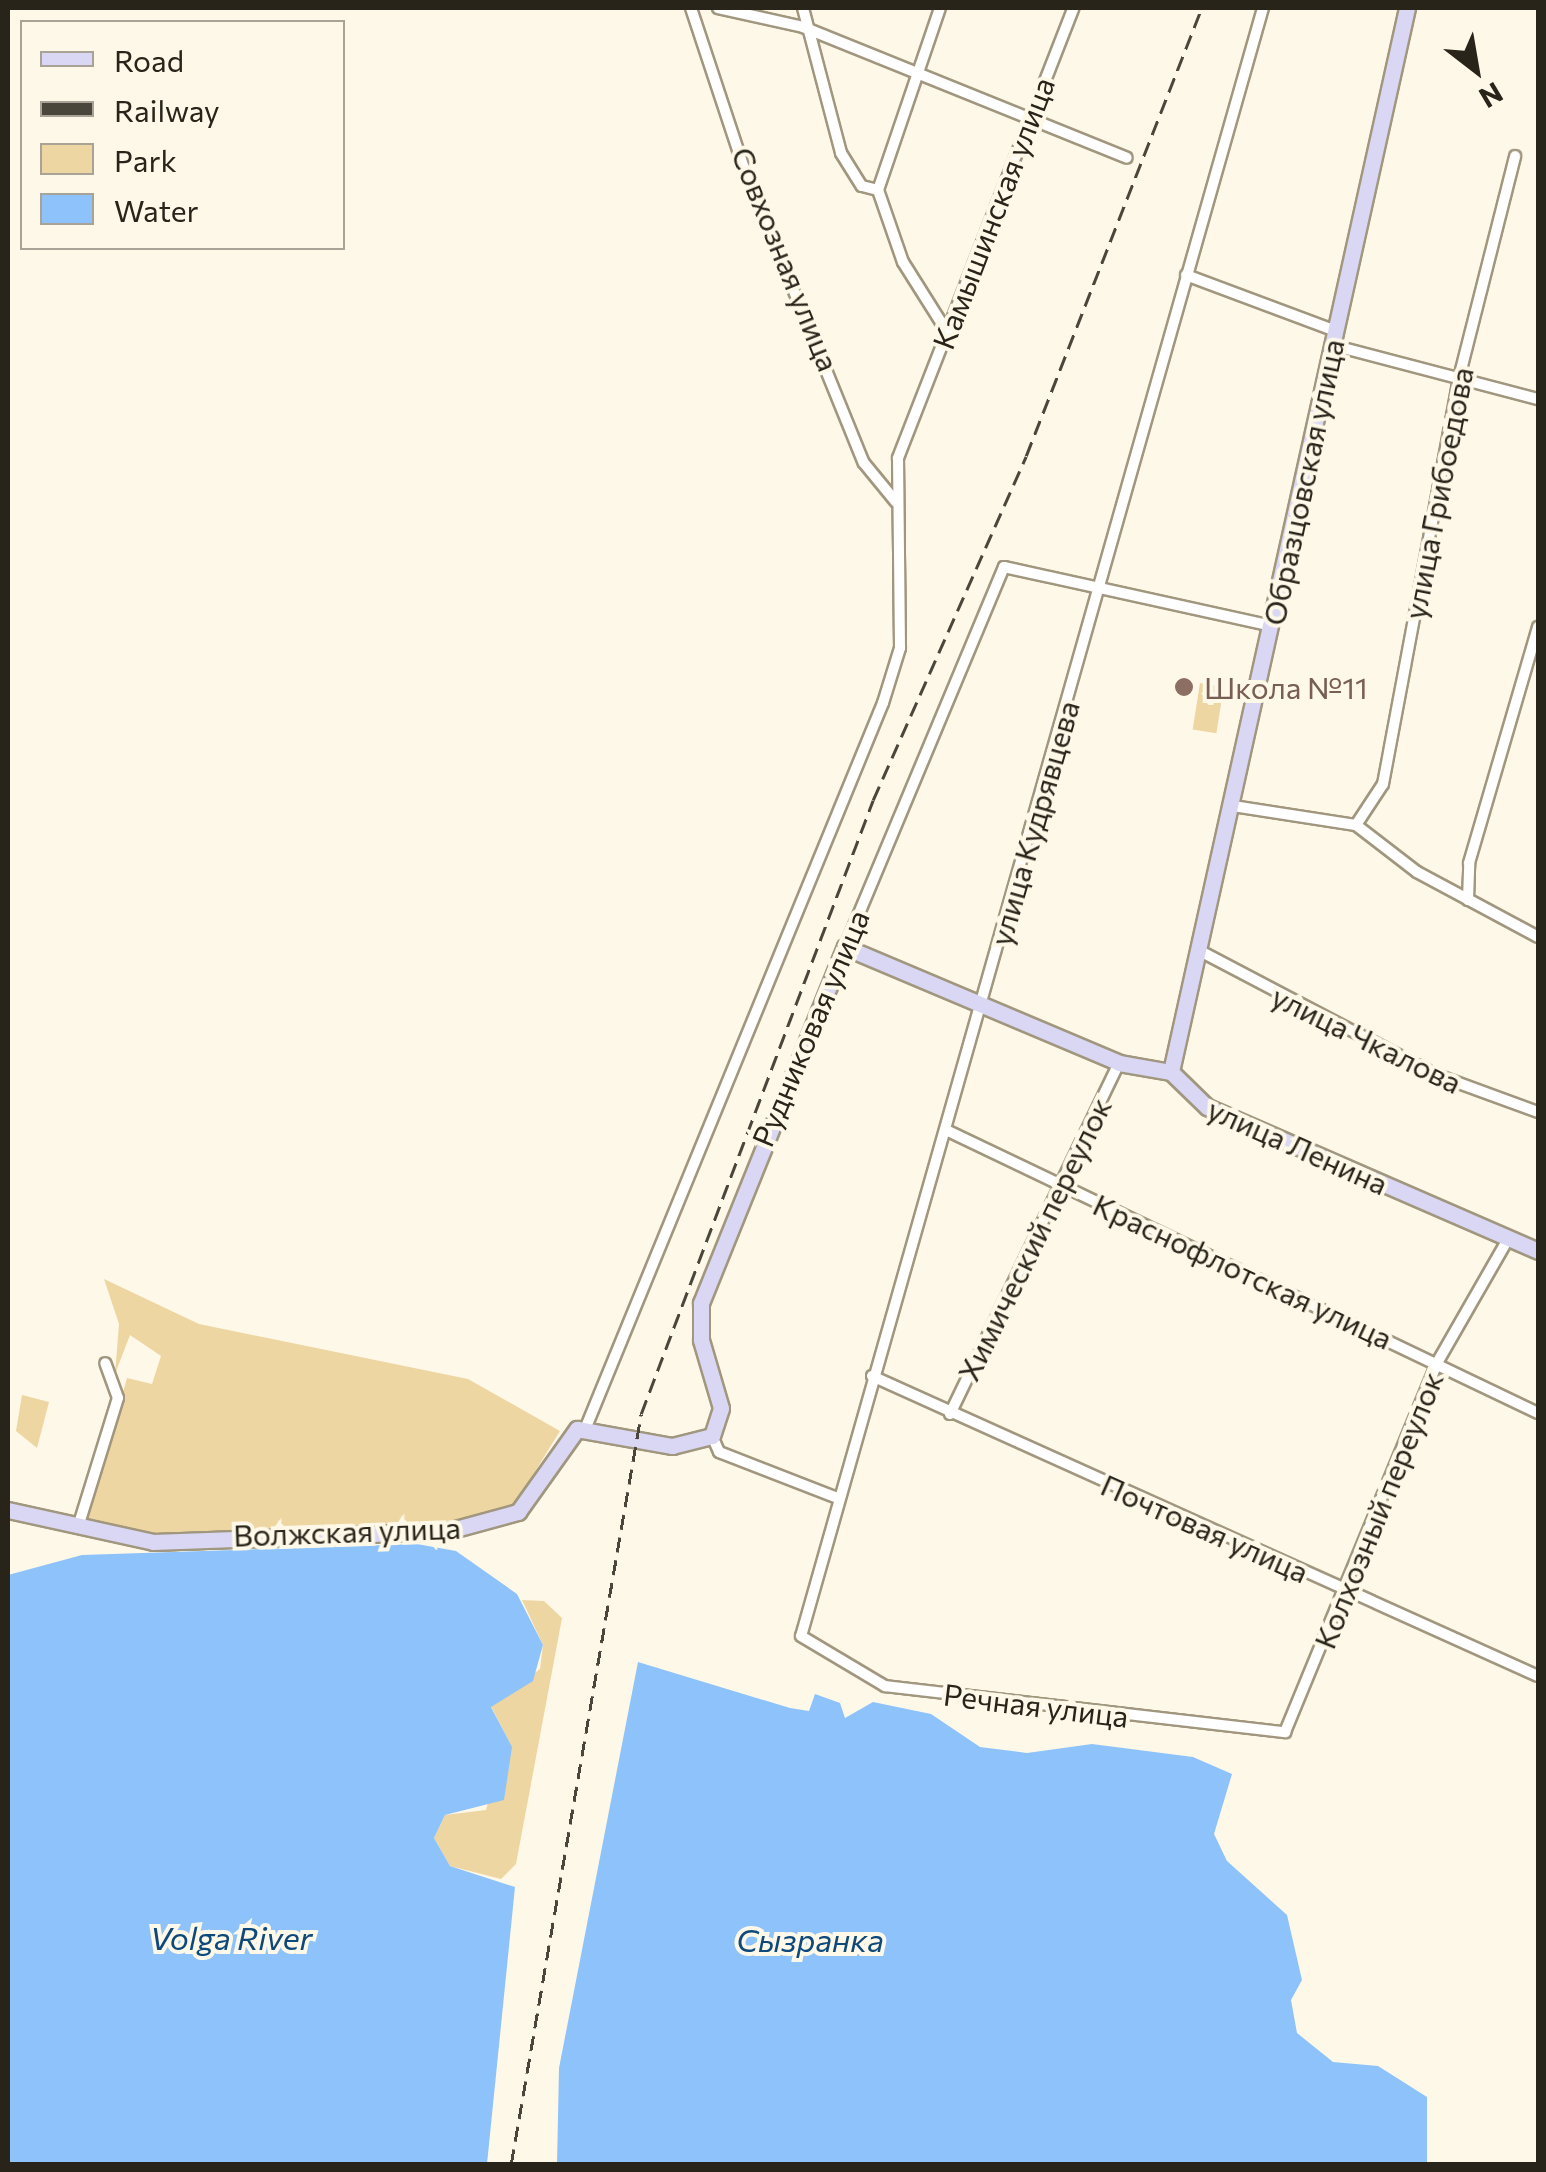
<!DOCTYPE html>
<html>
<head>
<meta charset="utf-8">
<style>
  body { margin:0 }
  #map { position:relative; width:1546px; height:2172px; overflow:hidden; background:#fef8e8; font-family:Commissioner,sans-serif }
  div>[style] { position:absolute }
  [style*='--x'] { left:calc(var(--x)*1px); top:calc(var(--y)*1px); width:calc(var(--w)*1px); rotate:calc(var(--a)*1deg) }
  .green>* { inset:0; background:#edd6a2; transform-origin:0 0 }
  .water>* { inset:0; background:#8dc3fa }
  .roads { filter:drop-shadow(2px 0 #a1967e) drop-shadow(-2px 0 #a1967e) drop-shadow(0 2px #a1967e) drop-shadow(0 -2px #a1967e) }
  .street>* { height:10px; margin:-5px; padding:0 5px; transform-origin:5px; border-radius:5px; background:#fff }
  .secondary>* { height:15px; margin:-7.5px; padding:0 7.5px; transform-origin:7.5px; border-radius:7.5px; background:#d9d7f4 }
  .rail>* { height:2.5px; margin-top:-1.25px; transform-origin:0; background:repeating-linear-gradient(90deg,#4b463b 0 15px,transparent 0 23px) }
  .dots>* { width:28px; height:28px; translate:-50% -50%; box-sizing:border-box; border:5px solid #fef8e8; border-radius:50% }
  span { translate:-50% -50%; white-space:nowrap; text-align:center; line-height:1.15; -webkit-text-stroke:8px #fef8e8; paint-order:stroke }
  .street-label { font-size:30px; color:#28241a }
  .education-label { font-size:30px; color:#785e54 }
  .left { translate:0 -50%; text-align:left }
  .water-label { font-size:32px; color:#0e497b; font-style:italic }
  .frame { position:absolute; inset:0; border:10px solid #28241a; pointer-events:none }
  .legend { position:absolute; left:20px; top:20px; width:325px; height:230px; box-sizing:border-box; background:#fef8e8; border:2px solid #a8a396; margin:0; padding:12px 18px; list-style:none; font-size:30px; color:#28241a }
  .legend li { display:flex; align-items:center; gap:20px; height:50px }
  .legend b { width:50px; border:2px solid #a8a396 }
  .north { position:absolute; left:1426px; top:20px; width:100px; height:100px; -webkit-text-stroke:8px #fef8e8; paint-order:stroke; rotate:149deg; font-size:28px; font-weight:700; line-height:40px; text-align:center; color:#28241a }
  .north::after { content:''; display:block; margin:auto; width:35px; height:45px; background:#28241a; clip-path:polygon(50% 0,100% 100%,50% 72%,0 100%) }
</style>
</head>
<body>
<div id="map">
  <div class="green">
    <div style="left:1200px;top:683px;width:24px;height:47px;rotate:9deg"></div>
    <div style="clip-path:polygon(104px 1279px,199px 1324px,468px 1379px,560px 1431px,510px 1512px,461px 1523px,146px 1536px,86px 1521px,127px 1378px,152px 1384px,161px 1356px,130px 1335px,115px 1374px,119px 1324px)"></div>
    <div style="clip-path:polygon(22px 1395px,49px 1402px,37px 1448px,16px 1431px)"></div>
    <div style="clip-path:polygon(522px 1600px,544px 1601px,562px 1618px,516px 1864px,501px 1879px,450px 1866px,434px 1838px,445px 1815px,486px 1810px,507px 1738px,491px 1706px,540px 1669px,543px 1645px)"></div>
  </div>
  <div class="water">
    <div style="clip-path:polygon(417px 1544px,456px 1551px,517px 1594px,543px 1645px,533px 1681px,491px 1707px,512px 1747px,504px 1800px,445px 1815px,434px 1838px,450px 1866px,515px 1887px,487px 2164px,8px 2164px,8px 1575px,82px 1555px)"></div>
    <div style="clip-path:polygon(638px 1662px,790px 1708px,809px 1711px,815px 1694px,840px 1703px,845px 1718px,873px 1702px,931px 1714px,980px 1747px,1027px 1753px,1092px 1744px,1193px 1757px,1232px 1774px,1214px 1834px,1227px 1861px,1287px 1915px,1302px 1980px,1291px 2000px,1297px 2033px,1333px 2062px,1378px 2066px,1427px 2097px,1427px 2164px,557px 2164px,559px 2068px)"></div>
  </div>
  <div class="roads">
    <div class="street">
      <div style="--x:691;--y:8;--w:169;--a:71.7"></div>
      <div style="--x:744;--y:168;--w:318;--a:67.9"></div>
      <div style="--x:864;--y:463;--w:50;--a:50.6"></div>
      <div style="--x:718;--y:8;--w:87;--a:12.6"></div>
      <div style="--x:803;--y:27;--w:349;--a:22"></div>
      <div style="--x:803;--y:8;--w:150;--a:75.3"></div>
      <div style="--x:841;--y:153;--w:39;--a:58"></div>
      <div style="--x:862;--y:186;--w:16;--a:14"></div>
      <div style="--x:940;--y:8;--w:192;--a:108.8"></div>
      <div style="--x:878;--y:190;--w:76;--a:70.9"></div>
      <div style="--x:903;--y:262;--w:77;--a:57.8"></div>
      <div style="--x:1263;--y:8;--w:1692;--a:105.84"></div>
      <div style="--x:801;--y:1636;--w:98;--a:30.8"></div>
      <div style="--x:885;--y:1686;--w:403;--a:6.6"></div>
      <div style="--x:1285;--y:1732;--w:399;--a:-67.6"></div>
      <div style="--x:1437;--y:1363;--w:143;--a:-60.2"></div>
      <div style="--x:1186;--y:275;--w:160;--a:20.5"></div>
      <div style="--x:1332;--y:345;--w:213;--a:14.7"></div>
      <div style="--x:1233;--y:806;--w:124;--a:8.8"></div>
      <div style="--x:1356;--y:825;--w:77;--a:37.6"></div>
      <div style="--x:1417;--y:872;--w:137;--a:28.2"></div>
      <div style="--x:1356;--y:825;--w:49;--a:-56.6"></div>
      <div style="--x:1383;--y:784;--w:413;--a:-79.4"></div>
      <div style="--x:1459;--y:378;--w:229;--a:-75.8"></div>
      <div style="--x:1468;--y:900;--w:37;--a:-88"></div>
      <div style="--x:1469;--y:863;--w:246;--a:-73.7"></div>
      <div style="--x:845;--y:947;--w:412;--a:-67.3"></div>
      <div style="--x:1004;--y:567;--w:274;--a:12.4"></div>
      <div style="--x:1202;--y:952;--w:262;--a:27.7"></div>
      <div style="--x:1434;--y:1074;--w:111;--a:20.1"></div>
      <div style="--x:946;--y:1130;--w:656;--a:25.55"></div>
      <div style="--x:872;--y:1376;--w:730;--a:24.25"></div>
      <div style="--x:950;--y:1414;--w:390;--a:-64.3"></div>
      <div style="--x:586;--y:1427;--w:783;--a:-67.7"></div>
      <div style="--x:883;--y:703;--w:58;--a:-72.8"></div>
      <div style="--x:900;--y:648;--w:190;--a:-90.6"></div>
      <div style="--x:898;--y:458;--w:483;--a:-68.7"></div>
      <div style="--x:712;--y:1436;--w:17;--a:66"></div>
      <div style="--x:719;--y:1452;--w:124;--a:21.2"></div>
      <div style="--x:78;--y:1527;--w:135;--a:-72.8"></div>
      <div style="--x:118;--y:1398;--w:37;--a:-110"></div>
    </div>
    <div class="secondary">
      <div style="--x:1407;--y:8;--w:1090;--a:102.51"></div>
      <div style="--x:1171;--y:1072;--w:50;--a:44.2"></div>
      <div style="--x:1207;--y:1107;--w:361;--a:23.5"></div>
      <div style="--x:8;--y:1510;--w:148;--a:12.4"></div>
      <div style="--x:153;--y:1542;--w:295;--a:-2.1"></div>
      <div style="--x:448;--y:1531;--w:73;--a:-15.2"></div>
      <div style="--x:518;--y:1512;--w:102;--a:-54.6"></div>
      <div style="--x:577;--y:1429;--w:97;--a:10.1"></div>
      <div style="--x:672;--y:1446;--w:41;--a:-14"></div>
      <div style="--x:712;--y:1436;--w:29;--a:-72"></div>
      <div style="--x:721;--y:1408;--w:71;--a:-106.4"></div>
      <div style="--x:701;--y:1340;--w:37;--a:-90"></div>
      <div style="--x:701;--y:1303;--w:384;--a:-68"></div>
      <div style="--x:845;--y:947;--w:298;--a:22.9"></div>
      <div style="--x:1119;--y:1063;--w:53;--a:9.8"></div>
    </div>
  </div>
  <div class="rail">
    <div style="--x:511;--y:2164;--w:761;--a:-80.17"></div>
    <div style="--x:641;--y:1414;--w:656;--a:-69.3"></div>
    <div style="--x:873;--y:800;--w:376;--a:-66"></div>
    <div style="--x:1026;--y:456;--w:481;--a:-68.6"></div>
  </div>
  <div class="dots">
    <div style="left:1184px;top:687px;background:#8d6e63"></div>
  </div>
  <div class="street-label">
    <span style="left:993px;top:213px;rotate:-69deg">Камышинская улица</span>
    <span style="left:786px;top:259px;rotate:68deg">Совхозная улица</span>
    <span style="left:1303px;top:482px;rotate:-78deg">Образцовская улица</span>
    <span style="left:1438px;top:493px;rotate:-79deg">улица Грибоедова</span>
    <span style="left:1034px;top:823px;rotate:-74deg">улица Кудрявцева</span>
    <span style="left:810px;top:1028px;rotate:-67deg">Рудниковая улица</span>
    <span style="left:1367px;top:1039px;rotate:26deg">улица Чкалова</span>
    <span style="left:1298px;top:1146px;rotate:24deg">улица Ленина</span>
    <span style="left:1034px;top:1239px;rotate:-64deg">Химический переулок</span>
    <span style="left:1243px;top:1271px;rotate:25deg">Краснофлотская улица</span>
    <span style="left:1378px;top:1510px;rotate:-68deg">Колхозный переулок</span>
    <span style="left:1205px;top:1528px;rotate:24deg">Почтовая улица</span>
    <span style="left:347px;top:1531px;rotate:-2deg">Волжская улица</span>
    <span style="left:1036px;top:1705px;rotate:7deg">Речная улица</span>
  </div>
  <div class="education-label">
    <span class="left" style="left:1204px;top:687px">Школа №11</span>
  </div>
  <div class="water-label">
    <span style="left:231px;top:1937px">Volga River</span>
    <span style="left:810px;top:1939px">Сызранка</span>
  </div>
  <div class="frame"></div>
  <ul class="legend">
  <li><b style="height:12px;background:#d9d7f4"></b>Road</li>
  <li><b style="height:12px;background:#4b463b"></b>Railway</li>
  <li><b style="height:28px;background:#edd6a2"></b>Park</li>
  <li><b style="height:28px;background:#8dc3fa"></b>Water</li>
  </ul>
  <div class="north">N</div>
</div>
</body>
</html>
